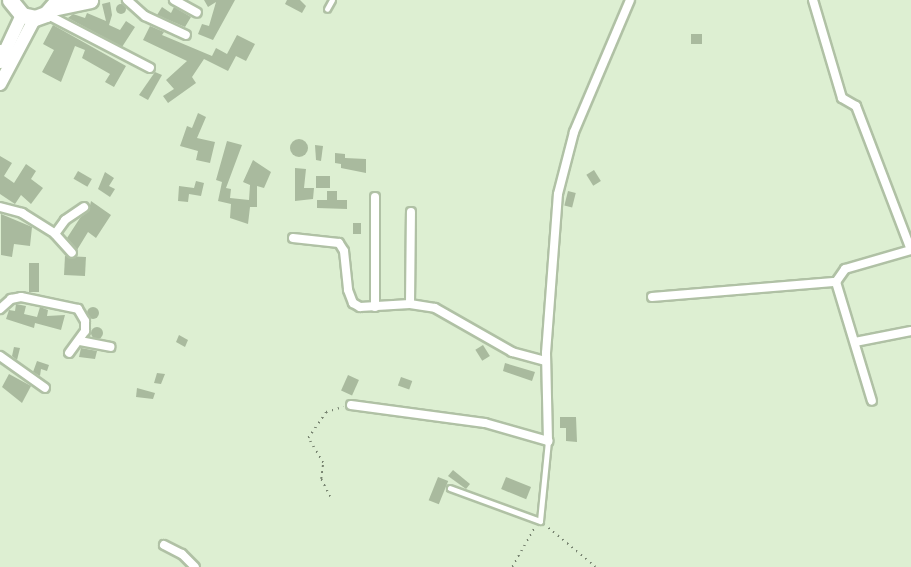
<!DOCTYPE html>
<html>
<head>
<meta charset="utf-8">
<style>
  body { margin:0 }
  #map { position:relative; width:911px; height:567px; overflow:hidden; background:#ddefd2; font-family:"Fira Sans",sans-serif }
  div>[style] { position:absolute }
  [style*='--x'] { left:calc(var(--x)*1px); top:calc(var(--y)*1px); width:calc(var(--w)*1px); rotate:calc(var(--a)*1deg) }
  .building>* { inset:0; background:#a9ba9e; transform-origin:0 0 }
  .round { border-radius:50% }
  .path>* { height:1.5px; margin-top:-0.75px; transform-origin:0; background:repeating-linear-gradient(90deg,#778370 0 1.5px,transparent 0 6px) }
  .roads { filter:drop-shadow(2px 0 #b0c1a5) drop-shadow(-2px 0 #b0c1a5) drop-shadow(0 2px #b0c1a5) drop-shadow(0 -2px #b0c1a5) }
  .lane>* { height:4.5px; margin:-2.25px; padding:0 2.25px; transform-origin:2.25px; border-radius:2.25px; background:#fff }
  .street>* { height:8px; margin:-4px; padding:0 4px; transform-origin:4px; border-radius:4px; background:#fff }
  .secondary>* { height:12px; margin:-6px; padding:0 6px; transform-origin:6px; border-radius:6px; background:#fff }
  .highway>* { height:15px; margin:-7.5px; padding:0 7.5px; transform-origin:7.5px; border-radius:7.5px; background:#fff }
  span { translate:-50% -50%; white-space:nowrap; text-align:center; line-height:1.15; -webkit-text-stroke:4.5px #fff; paint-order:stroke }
</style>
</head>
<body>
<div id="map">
  <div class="building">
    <div style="clip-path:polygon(204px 0,235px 0,213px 40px,198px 34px,202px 24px,209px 26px,216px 2px,208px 7px)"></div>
    <div style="clip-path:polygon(287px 0,300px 0,306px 6px,302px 13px,285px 4px)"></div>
    <div style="clip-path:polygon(110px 2px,112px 15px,109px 25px,120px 30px,126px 21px,135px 27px,122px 47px,68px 18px,73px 14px,85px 18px,87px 13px,106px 21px,102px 4px)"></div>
    <div class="round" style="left:116px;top:4px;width:10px;height:10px"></div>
    <div style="clip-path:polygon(162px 7px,171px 13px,174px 7px,191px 17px,185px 27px,157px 15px)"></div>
    <div style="clip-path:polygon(53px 25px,126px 66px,114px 87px,105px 82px,110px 74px,82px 58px,85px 50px,75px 46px,61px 82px,42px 72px,54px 50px,43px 44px)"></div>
    <div style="clip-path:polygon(150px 26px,164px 32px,162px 35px,212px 56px,216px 48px,227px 54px,237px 35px,255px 44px,246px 61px,236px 56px,228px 71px,204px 59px,192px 77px,196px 83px,168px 103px,163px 96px,174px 89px,166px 80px,187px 61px,143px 40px)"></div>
    <div style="left:691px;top:34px;width:11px;height:10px"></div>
    <div style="clip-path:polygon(155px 72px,162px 75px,148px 100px,139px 95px)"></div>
    <div style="clip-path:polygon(198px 113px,206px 117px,197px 138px,215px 142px,210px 163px,196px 160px,198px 151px,180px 146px,187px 126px,192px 128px)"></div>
    <div class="round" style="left:290px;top:139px;width:18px;height:18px"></div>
    <div style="clip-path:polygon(227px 141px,242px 145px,226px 188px,231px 189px,230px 198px,249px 200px,250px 185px,243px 182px,253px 160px,271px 172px,264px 188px,257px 186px,257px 207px,250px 207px,248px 224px,230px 218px,231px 204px,218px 201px,222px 182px,216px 180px)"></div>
    <div style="clip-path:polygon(315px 145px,323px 146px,321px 161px,316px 160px)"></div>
    <div style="clip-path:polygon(335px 153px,345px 154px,345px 158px,366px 159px,366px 173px,341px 168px,341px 164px,335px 163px)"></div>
    <div style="clip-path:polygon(0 156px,12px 163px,4px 176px,14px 183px,26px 164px,36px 171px,31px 179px,43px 188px,31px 204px,21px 195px,15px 204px,0 194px)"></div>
    <div style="clip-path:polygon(295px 168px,306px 169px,304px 188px,314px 188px,313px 199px,295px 201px)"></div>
    <div style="left:594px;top:170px;width:13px;height:9px;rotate:58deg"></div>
    <div style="left:78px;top:171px;width:16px;height:9px;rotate:30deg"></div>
    <div style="clip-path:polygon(105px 172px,114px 178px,109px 186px,115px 189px,110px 197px,98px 189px)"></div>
    <div style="left:330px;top:176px;width:12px;height:14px;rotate:90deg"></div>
    <div style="clip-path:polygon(196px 181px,204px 183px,201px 196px,189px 194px,188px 202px,178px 201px,179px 186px,194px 188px)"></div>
    <div style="clip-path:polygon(327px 191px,337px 191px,337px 200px,347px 200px,347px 209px,317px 208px,317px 200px,327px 200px)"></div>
    <div style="left:568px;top:191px;width:8px;height:15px;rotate:14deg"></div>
    <div style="clip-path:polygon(91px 201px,111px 215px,96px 238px,88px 232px,77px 250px,67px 238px,80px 218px,89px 210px)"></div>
    <div style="clip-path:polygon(1px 214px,32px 227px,30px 246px,14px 244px,12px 257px,1px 255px)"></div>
    <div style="left:353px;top:223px;width:8px;height:11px"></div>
    <div style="left:65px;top:256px;width:21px;height:19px;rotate:3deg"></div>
    <div style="left:29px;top:263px;width:10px;height:29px"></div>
    <div style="clip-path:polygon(16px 304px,26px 306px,24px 314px,37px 317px,40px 307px,48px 310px,47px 316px,65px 315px,61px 330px,35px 323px,34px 328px,6px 319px,9px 310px,15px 311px)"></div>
    <div class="round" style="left:87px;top:307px;width:12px;height:12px"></div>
    <div class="round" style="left:91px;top:327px;width:12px;height:12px"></div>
    <div style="clip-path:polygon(179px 335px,188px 340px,185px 347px,176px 342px)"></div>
    <div style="left:483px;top:345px;width:13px;height:9px;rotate:58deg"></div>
    <div style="clip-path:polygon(14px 347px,20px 348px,17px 360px,12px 356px)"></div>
    <div style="clip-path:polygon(81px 348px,97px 351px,95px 359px,79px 357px)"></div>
    <div style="clip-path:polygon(37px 361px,49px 365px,47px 371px,41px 369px,40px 376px,33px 372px)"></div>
    <div style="clip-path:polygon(505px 363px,535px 372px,532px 381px,503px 371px)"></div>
    <div style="clip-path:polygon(157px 373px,165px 374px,161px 384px,154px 383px)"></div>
    <div style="clip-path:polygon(9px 374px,31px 386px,22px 403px,2px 387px)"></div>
    <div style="left:348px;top:375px;width:12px;height:17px;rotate:24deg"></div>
    <div style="left:401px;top:377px;width:12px;height:9px;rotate:20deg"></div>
    <div style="clip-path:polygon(137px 388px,155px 393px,153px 399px,136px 397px)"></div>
    <div style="clip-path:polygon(560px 417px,576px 417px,577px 442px,566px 441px,566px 428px,560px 428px)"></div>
    <div style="clip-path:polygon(453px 470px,470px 484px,466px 489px,448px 476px)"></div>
    <div style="left:438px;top:477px;width:11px;height:25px;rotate:22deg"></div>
    <div style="left:506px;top:477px;width:27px;height:13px;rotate:22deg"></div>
  </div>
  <div class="path">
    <div style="--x:330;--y:497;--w:20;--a:-117"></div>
    <div style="--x:321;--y:479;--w:16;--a:-83"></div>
    <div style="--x:323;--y:463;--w:29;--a:-121"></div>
    <div style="--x:308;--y:438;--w:32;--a:-55"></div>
    <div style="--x:326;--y:412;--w:18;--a:-16"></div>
    <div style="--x:544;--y:524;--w:67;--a:39.6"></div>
    <div style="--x:512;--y:567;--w:48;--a:-60.3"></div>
  </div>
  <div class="roads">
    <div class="lane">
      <div style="--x:327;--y:9;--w:10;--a:-61"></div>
      <div style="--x:450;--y:488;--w:96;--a:20.1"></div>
      <div style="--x:540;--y:521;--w:80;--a:-84.3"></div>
    </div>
    <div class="street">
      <div style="--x:127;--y:0;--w:24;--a:42"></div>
      <div style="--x:145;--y:16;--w:45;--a:24.9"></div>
      <div style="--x:174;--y:0;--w:26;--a:29"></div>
      <div style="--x:813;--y:0;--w:102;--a:73.5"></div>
      <div style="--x:842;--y:98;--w:16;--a:30"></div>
      <div style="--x:856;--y:106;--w:154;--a:69.1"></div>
      <div style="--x:46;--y:14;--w:117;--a:27.4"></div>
      <div style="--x:375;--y:197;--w:110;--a:90"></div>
      <div style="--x:0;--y:207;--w:23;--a:15"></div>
      <div style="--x:22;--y:213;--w:39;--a:32"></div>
      <div style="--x:55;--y:234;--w:17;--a:-54"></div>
      <div style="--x:65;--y:220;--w:23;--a:-34"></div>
      <div style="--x:55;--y:234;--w:25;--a:48"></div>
      <div style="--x:293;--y:238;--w:46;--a:6.2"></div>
      <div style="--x:339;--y:243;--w:9;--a:58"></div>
      <div style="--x:344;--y:251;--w:39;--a:84"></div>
      <div style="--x:348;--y:290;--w:14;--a:69"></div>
      <div style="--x:353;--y:303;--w:8;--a:30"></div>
      <div style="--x:360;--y:307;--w:50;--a:-3.4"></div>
      <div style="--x:410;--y:304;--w:25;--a:9"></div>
      <div style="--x:435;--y:308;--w:89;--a:29.7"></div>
      <div style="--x:512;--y:352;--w:35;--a:15"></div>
      <div style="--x:836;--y:282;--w:124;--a:73.2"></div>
      <div style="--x:652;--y:297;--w:185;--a:-4.7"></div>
      <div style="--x:836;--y:282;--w:16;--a:-55"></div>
      <div style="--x:845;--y:269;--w:69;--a:-16.1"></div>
      <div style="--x:410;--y:304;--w:92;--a:-89.4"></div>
      <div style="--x:0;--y:309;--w:15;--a:-42"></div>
      <div style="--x:11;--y:299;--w:10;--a:-11"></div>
      <div style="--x:21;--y:297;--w:58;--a:11.9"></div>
      <div style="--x:78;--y:309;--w:14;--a:60"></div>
      <div style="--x:85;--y:321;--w:10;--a:90"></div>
      <div style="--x:85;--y:331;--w:27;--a:126"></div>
      <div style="--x:80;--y:341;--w:31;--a:11"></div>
      <div style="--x:855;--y:342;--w:57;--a:-11.1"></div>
      <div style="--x:0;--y:356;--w:55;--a:35.4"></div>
      <div style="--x:351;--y:405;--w:135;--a:7.7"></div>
      <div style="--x:485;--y:423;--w:66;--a:15.9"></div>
      <div style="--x:548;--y:441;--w:88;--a:-91.3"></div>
      <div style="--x:546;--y:353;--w:159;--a:-85.7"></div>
      <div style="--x:558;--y:194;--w:64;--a:-75.5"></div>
      <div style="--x:574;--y:132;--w:143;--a:-67"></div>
      <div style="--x:164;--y:545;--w:20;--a:27"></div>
      <div style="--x:182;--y:554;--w:18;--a:45"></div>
    </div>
    <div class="secondary">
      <div style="--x:0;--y:62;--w:52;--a:-64.9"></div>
      <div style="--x:0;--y:84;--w:75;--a:-62.1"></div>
    </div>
    <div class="highway">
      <div style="--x:10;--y:0;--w:19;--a:51"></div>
      <div style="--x:22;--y:15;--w:13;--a:13"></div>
      <div style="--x:35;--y:18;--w:12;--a:-20"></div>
      <div style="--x:46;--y:14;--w:18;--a:-49"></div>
      <div style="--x:53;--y:8;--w:38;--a:-12"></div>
      <div style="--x:0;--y:52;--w:7;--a:74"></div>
    </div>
  </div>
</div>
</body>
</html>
